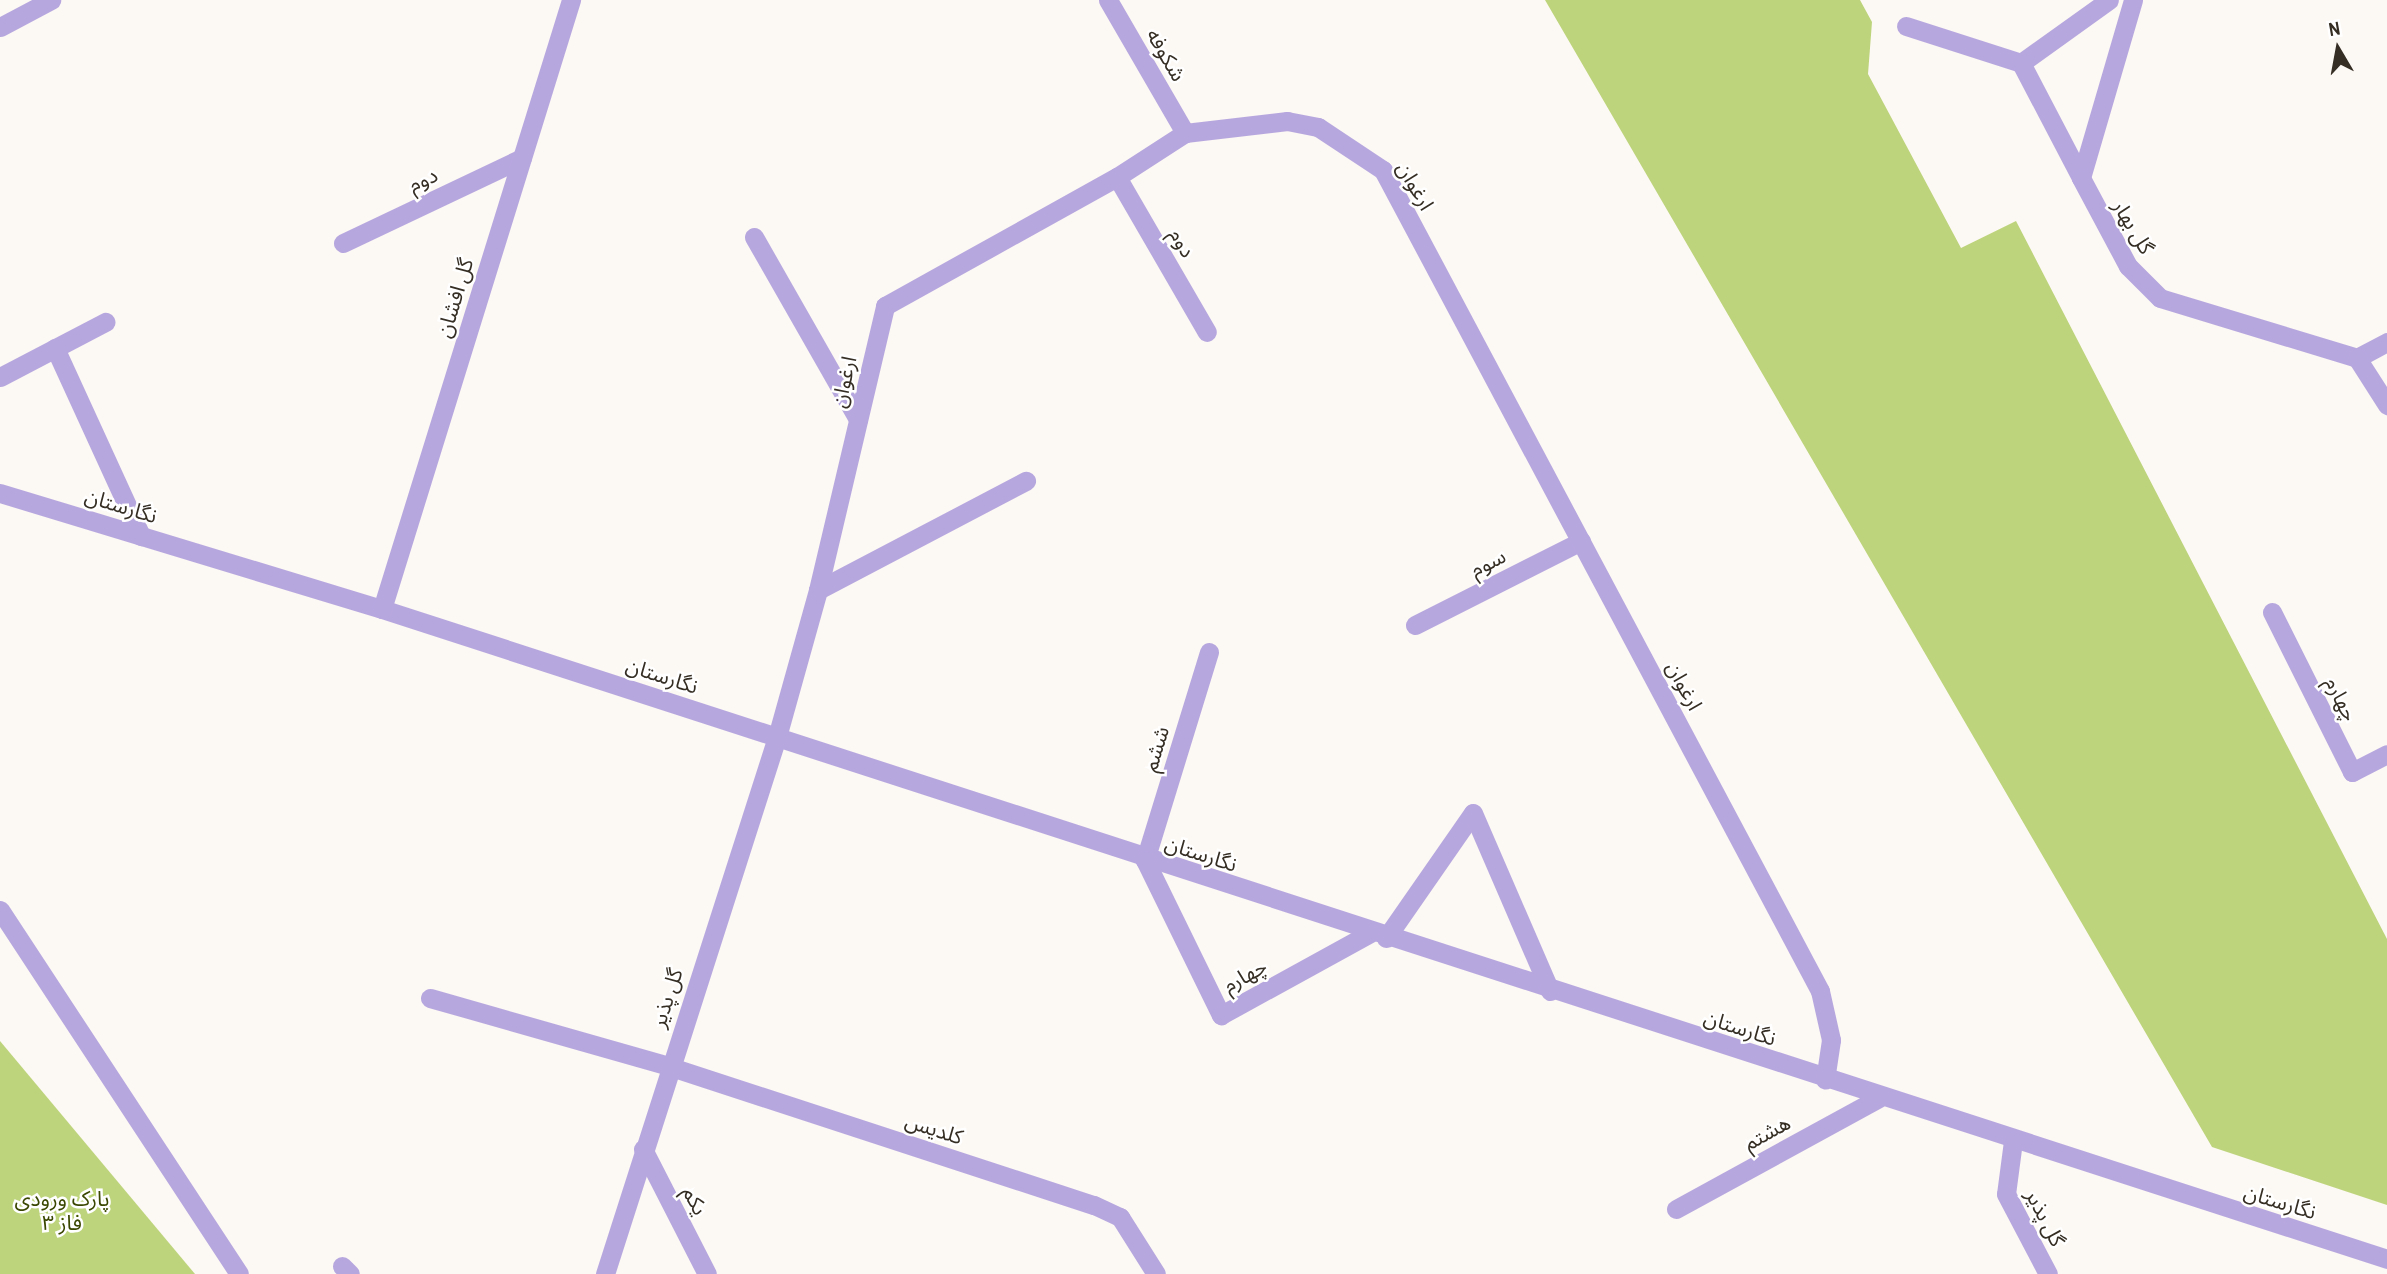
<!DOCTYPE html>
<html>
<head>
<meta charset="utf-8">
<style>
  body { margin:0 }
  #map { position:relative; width:2387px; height:1274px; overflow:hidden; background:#fcf8f3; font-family:"Archivo Narrow","Noto Sans Arabic",sans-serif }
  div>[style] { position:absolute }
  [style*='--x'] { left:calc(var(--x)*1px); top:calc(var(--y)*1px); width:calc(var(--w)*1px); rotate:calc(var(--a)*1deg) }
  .green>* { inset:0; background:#bed47c }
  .service>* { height:19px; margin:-9.5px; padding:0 9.5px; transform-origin:9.5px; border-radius:9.5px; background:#b7a7df }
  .minor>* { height:19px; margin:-9.5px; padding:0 9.5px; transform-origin:9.5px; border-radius:9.5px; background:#b7a7df }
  span { translate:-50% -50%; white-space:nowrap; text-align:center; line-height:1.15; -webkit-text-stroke:5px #fff; paint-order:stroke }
  .street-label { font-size:21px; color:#352e24 }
  .park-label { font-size:21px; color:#3a4700 }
  .north { position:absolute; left:2303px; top:14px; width:70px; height:70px; -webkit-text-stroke:5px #fff; paint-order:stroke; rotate:350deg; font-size:19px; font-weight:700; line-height:28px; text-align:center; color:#352e24 }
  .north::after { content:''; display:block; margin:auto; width:24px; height:32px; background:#352e24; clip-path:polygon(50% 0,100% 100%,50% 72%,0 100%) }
</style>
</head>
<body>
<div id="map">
  <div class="green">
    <div style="clip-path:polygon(1545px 0,1860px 0,1872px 22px,1868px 74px,1961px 248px,2016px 221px,2387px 939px,2387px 1205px,2212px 1147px)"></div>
    <div style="clip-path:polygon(0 1041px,195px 1274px,0 1274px)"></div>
  </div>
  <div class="service">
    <div style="--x:1906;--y:26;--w:121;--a:17.8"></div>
    <div style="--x:2021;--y:63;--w:108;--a:-35.6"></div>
    <div style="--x:2021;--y:63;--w:130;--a:62.4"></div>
    <div style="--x:754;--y:237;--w:210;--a:60.3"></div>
    <div style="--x:55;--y:348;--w:207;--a:65.4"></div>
    <div style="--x:2357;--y:358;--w:34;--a:-28"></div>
    <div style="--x:0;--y:377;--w:119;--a:-27.6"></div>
    <div style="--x:818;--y:590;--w:235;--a:-27.7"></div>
    <div style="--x:2272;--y:612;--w:179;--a:63.4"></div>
    <div style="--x:2352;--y:772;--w:39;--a:-27"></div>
    <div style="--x:643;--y:1149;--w:140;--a:62.9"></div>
    <div style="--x:1676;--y:1209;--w:231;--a:-28.7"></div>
  </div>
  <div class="minor">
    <div style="--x:1108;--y:0;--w:154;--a:59.9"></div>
    <div style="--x:2133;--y:0;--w:185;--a:106.3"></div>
    <div style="--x:2081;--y:178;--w:100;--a:61.9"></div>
    <div style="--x:2128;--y:266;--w:45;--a:45"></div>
    <div style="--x:2160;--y:298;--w:206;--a:16.9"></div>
    <div style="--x:2357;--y:358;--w:56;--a:57.4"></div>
    <div style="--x:0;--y:27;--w:58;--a:-27.9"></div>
    <div style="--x:1117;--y:177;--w:179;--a:59.9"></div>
    <div style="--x:343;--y:243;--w:198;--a:-25.4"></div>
    <div style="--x:0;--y:493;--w:399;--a:16.9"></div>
    <div style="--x:382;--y:609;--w:2108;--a:17.96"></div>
    <div style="--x:382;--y:609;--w:638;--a:-72.76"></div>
    <div style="--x:1415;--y:625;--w:186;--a:-26.8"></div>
    <div style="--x:1209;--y:652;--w:218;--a:107.1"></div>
    <div style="--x:1145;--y:860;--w:173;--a:63.9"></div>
    <div style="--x:1221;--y:1015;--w:170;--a:-28.8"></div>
    <div style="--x:0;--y:910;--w:435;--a:56.7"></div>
    <div style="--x:1386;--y:938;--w:152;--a:-55.2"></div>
    <div style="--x:1473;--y:813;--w:194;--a:66.6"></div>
    <div style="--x:430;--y:998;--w:248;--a:15.9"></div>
    <div style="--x:668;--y:1066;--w:448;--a:18.1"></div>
    <div style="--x:1094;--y:1205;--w:29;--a:25"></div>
    <div style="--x:1120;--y:1217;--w:67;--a:57.7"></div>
    <div style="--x:2013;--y:1141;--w:53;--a:97.5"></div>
    <div style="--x:2006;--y:1194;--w:90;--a:62.3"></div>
    <div style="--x:342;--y:1266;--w:11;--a:45"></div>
    <div style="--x:605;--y:1274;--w:564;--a:-72.24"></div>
    <div style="--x:777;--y:737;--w:153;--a:-74.4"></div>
    <div style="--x:818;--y:590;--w:292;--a:-76.7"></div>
    <div style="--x:885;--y:306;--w:265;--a:-29.1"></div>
    <div style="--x:1117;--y:177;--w:81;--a:-32.9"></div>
    <div style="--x:1185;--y:133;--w:103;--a:-6.7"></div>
    <div style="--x:1287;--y:121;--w:32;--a:11"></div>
    <div style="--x:1318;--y:127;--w:78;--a:33.5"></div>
    <div style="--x:1383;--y:170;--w:930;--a:61.97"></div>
    <div style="--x:1820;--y:991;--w:50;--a:77.3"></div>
    <div style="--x:1831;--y:1040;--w:40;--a:98.5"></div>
  </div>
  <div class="street-label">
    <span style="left:1166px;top:55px;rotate:60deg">شکوفه</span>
    <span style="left:423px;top:180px;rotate:-25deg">دوم</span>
    <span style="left:1415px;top:186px;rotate:60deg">ارغوان</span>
    <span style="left:2133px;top:227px;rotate:59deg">گل بهار</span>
    <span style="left:1182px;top:243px;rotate:60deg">دوم</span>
    <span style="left:455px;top:298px;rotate:-73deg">گل افشان</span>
    <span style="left:844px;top:382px;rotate:-77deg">ارغوان</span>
    <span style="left:121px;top:506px;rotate:17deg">نگارستان</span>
    <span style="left:1488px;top:563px;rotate:-27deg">سوم</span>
    <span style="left:662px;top:676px;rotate:18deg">نگارستان</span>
    <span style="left:1684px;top:686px;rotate:62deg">ارغوان</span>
    <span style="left:2341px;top:699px;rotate:63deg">چهارم</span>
    <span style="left:1156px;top:749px;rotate:-73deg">ششم</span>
    <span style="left:1201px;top:854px;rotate:18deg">نگارستان</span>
    <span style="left:1245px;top:976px;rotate:-29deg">چهارم</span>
    <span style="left:667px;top:998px;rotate:-72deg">گل پذیر</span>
    <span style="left:1740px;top:1028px;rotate:18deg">نگارستان</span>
    <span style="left:934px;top:1129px;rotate:18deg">کلدیس</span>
    <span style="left:1767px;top:1133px;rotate:-29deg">هشتم</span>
    <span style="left:695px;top:1201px;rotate:63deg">یکم</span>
    <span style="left:2280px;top:1202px;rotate:17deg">نگارستان</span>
    <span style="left:2045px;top:1218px;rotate:63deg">گل پذیر</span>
  </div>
  <div class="park-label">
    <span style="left:62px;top:1211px">پارک ورودی<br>فاز ۳</span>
  </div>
  <div class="north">N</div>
</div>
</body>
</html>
